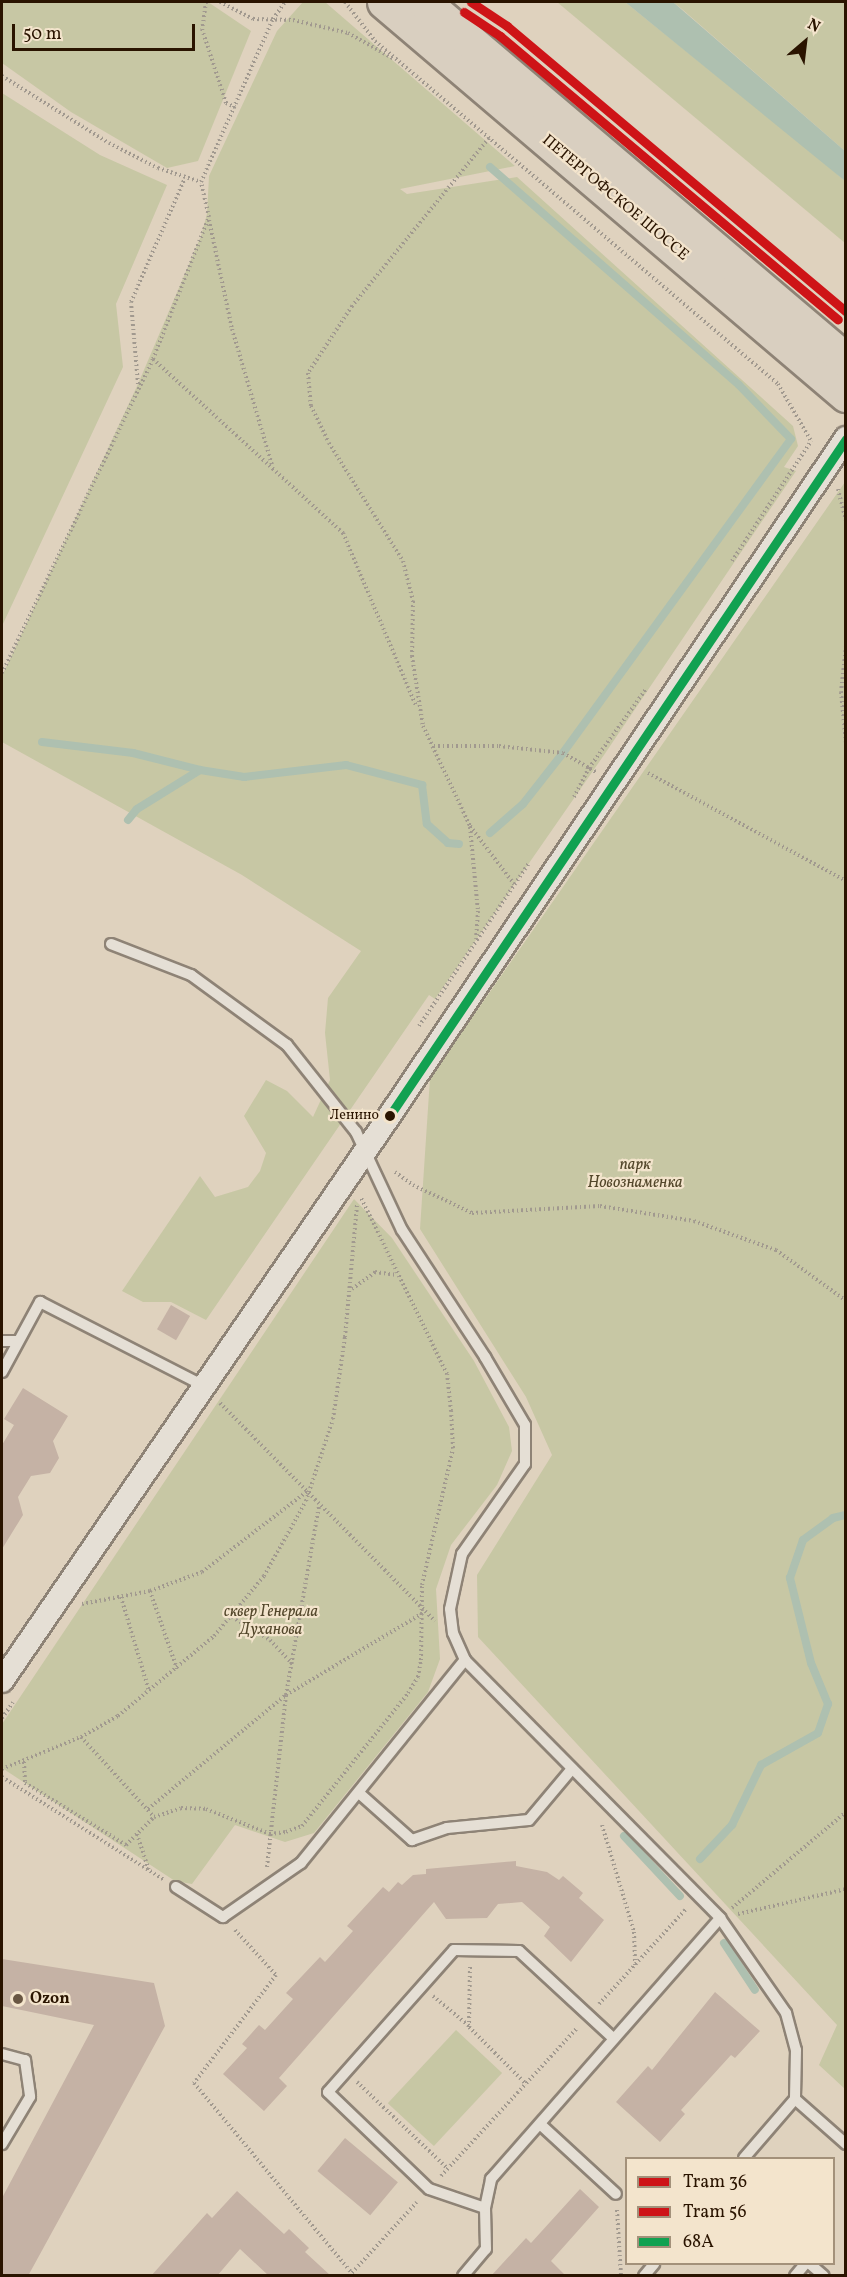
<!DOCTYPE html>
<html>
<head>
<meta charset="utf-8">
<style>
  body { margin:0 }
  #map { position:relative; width:847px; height:2277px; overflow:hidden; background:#dfd2be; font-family:Vollkorn,serif }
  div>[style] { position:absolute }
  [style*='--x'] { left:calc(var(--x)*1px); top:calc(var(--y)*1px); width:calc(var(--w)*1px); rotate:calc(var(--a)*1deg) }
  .green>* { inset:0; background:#c7c7a4; transform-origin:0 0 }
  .water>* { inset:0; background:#aec0b0 }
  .stream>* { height:8px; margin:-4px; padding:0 4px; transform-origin:4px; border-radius:4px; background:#aec0b0 }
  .building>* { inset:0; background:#c5b2a5; transform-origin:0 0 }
  .path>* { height:4px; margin-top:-2px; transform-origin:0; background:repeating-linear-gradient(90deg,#a1998f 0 1.5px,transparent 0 4.5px) }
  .roads { filter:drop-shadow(2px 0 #8e8376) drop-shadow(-2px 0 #8e8376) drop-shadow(0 2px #8e8376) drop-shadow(0 -2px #8e8376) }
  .lane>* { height:10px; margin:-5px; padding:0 5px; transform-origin:5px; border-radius:5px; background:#e5dfd5 }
  .street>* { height:22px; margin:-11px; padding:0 11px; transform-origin:11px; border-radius:11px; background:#e5dfd5 }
  .primary>* { height:33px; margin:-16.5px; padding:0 16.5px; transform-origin:16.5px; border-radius:16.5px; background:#d9cfc0 }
  .bus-1>* { height:9px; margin:-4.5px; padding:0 4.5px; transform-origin:4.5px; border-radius:4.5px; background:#11a151 }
  .tram-1>* { height:9px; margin:-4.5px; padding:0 4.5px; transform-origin:4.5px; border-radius:4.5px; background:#ce1417 }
  .tram-2>* { height:9px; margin:-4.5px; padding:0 4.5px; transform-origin:4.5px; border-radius:4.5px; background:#ce1417 }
  .dots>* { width:16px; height:16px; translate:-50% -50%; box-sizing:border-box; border:3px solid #f3e4cc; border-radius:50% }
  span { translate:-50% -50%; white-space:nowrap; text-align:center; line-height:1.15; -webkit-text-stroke:4.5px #f3e4cc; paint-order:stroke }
  .bus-label { font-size:14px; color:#2a1400 }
  .right { translate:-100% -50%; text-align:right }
  .street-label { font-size:16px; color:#2a1400 }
  .park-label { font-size:16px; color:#53472b; font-style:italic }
  .poi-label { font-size:16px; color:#2a1400; font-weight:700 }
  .left { translate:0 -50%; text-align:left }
  .frame { position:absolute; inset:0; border:3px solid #2a1400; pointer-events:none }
  .legend { position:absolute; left:625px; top:2157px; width:210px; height:108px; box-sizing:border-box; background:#f3e4cc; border:2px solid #a3917a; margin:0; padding:8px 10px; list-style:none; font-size:18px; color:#2a1400 }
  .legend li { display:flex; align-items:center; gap:12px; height:30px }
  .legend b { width:30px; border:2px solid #a3917a }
  .north { position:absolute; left:775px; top:12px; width:60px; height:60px; -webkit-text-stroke:4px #f3e4cc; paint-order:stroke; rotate:28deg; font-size:16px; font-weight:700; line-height:24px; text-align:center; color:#2a1400 }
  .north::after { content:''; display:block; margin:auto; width:21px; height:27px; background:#2a1400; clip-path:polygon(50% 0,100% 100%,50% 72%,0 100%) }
  .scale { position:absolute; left:12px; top:24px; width:183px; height:27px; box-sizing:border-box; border:3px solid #2a1400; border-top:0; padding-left:8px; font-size:18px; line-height:21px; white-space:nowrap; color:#2a1400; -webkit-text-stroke:4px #f3e4cc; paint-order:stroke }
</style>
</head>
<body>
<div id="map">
  <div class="green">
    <div style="clip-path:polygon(2px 2px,208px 2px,251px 31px,198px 161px,167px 168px,71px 112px,2px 63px)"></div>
    <div style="clip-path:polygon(303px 2px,325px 2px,515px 166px,400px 189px,407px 194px,517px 177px,793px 426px,798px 446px,784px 467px,796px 471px,604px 755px,435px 999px,429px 995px,206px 1320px,171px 1302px,143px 1302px,122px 1291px,200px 1176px,215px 1197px,248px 1187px,260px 1171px,266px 1153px,244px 1116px,266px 1080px,287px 1091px,313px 1117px,330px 1080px,325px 1033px,328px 998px,361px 951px,242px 875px,2px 742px,2px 676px,138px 384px,201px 236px,207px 214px,209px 176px,277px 31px)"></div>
    <div style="clip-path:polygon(557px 2px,625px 2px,814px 154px,845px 181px,845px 243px)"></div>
    <div style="clip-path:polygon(673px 2px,845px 2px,845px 151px,683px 10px)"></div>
    <div style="clip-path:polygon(2px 93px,100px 155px,167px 185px,116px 304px,123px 367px,2px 626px)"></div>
    <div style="clip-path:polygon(845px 482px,846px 2089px,845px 2089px,819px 2065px,837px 2025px,478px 1637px,477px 1575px,552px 1455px,526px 1397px,420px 1229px,430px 1078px)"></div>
    <div style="clip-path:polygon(354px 1199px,392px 1238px,474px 1361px,509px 1427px,512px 1451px,497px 1485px,451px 1545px,436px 1589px,440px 1659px,428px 1692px,314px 1833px,285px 1842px,235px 1825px,192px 1884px,175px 1881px,2px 1768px,2px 1724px)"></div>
    <div style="left:456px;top:2030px;width:63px;height:100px;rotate:43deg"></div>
  </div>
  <div class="water">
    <div style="clip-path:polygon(625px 2px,673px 2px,845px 151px,845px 181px)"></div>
  </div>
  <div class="stream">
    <div style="--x:490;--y:167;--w:331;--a:41.2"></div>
    <div style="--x:739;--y:385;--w:75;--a:46.1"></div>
    <div style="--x:791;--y:439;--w:388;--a:126"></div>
    <div style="--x:563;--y:753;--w:65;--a:128.1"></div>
    <div style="--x:523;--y:804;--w:44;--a:138.7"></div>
    <div style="--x:42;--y:742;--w:92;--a:6.9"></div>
    <div style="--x:133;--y:753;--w:69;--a:14.2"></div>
    <div style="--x:128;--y:820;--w:14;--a:-51"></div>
    <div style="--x:137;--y:809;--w:74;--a:-31.8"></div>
    <div style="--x:200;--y:770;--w:45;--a:9"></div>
    <div style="--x:244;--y:777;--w:103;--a:-6.7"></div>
    <div style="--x:346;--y:765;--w:79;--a:14.7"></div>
    <div style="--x:422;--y:785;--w:39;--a:83"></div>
    <div style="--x:427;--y:824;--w:28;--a:42"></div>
    <div style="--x:448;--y:843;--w:11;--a:5"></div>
    <div style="--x:624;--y:1836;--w:82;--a:47"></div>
    <div style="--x:700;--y:1859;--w:47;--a:-46.7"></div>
    <div style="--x:732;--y:1825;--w:67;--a:-64.2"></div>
    <div style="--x:761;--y:1765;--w:65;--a:-29.3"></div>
    <div style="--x:818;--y:1733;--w:31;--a:-71"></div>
    <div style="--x:828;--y:1704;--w:44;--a:-112.5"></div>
    <div style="--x:811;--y:1663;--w:88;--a:-103.9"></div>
    <div style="--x:790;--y:1578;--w:40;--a:-71.1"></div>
    <div style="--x:803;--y:1540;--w:37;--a:-36"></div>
    <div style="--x:833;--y:1518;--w:12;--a:-14"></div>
    <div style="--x:724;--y:1943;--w:56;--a:56.6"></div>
  </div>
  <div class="building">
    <div style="left:171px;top:1305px;width:22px;height:28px;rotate:30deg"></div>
    <div style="clip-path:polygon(23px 1388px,68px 1416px,53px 1441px,59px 1458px,50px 1473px,31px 1476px,18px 1497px,23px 1515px,2px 1549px,2px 1445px,14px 1425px,4px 1419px)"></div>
    <div style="clip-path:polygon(516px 1861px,516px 1866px,547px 1872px,559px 1880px,563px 1876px,583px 1893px,579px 1898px,604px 1920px,571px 1962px,544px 1936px,550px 1927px,522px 1902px,498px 1904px,487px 1918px,446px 1919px,434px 1902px,279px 2078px,287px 2086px,264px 2111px,223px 2074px,247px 2048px,242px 2044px,259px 2025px,265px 2030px,293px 1999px,286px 1993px,320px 1957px,325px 1962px,353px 1931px,347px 1926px,383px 1887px,389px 1892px,398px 1882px,402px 1885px,413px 1875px,426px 1874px,426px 1869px)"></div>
    <div style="clip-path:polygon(2px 1959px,154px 1983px,165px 2026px,28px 2276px,2px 2276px,2px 2198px,94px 2025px,2px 2006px)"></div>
    <div style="clip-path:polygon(715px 1992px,760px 2031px,735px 2058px,731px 2055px,681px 2110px,685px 2114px,660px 2142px,616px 2102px,648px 2066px,652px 2070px)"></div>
    <div style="left:345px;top:2138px;width:69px;height:43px;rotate:40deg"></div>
    <div style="clip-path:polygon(580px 2189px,599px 2207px,551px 2261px,566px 2276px,491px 2276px,526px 2238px,531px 2243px)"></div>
    <div style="clip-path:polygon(237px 2191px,284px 2234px,289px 2229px,309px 2248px,305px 2252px,331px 2276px,269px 2276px,240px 2249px,217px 2276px,151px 2276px,207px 2213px,212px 2218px)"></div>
  </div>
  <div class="path">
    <div style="--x:206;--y:2;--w:27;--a:98"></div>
    <div style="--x:202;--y:29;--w:78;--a:72"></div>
    <div style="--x:226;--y:103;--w:10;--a:24"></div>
    <div style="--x:220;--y:2;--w:37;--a:27"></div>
    <div style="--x:253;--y:19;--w:40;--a:1.4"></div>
    <div style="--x:293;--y:20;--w:57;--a:13.3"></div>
    <div style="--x:348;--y:33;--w:53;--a:29.5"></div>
    <div style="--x:345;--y:2;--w:49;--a:52.4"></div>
    <div style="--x:375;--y:41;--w:529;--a:40.4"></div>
    <div style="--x:778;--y:384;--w:66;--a:59.9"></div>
    <div style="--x:2;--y:76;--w:126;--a:32.1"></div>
    <div style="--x:109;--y:143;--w:55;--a:27"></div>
    <div style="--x:158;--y:168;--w:45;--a:18"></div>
    <div style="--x:489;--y:138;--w:217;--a:129.2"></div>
    <div style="--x:352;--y:306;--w:80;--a:123.3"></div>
    <div style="--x:308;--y:373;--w:33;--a:85"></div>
    <div style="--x:311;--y:406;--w:41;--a:64.1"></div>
    <div style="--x:329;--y:443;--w:139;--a:57.9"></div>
    <div style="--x:403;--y:561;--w:41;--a:76"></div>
    <div style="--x:413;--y:601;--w:55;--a:91"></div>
    <div style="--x:412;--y:656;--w:71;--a:81.1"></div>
    <div style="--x:423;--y:726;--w:110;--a:64.8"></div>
    <div style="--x:470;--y:826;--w:73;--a:52.8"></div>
    <div style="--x:209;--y:220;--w:111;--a:78.1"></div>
    <div style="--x:232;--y:329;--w:142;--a:73.6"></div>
    <div style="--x:153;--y:359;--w:258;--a:42.5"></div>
    <div style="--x:343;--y:533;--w:188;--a:67.1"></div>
    <div style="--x:138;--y:384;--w:82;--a:-94.9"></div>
    <div style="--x:131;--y:302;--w:135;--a:-66.5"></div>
    <div style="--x:838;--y:489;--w:32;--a:76"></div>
    <div style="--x:732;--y:561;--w:144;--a:-56.6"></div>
    <div style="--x:846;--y:646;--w:46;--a:96.2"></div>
    <div style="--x:841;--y:692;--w:51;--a:84.4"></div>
    <div style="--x:2;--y:673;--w:348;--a:-64.3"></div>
    <div style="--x:153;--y:359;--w:153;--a:-68.5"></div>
    <div style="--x:209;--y:217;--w:36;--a:-103"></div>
    <div style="--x:201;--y:182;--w:178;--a:-66.2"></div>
    <div style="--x:273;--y:19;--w:21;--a:-55"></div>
    <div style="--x:434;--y:746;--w:65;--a:0"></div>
    <div style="--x:499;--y:746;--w:64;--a:6.2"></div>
    <div style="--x:563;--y:753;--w:38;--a:30"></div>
    <div style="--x:648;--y:773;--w:226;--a:28.6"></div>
    <div style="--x:574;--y:797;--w:33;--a:-63"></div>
    <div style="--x:589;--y:768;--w:97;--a:-54.2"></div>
    <div style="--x:470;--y:827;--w:84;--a:84.6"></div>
    <div style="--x:478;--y:911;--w:28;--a:94"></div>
    <div style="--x:419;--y:1026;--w:197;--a:-56"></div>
    <div style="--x:395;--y:1172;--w:22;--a:36"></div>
    <div style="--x:413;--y:1185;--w:65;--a:25.4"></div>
    <div style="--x:472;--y:1213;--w:128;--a:-3.1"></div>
    <div style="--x:600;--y:1206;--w:95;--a:9.1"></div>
    <div style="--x:694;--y:1221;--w:87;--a:19.5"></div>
    <div style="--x:776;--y:1250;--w:85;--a:35.9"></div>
    <div style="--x:846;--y:1238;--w:65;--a:90"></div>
    <div style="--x:352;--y:1289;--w:29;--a:-36"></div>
    <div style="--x:375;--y:1272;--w:22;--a:8"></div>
    <div style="--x:220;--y:1403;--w:306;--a:45.4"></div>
    <div style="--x:150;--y:1591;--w:83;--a:70.9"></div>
    <div style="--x:121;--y:1597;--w:98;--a:73.4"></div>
    <div style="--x:82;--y:1604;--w:69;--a:-10.8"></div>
    <div style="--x:150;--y:1591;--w:55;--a:-20.1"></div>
    <div style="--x:202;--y:1572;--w:135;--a:-37.5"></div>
    <div style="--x:232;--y:1617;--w:44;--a:31.2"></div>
    <div style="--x:270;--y:1640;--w:33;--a:47"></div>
    <div style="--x:2;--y:1718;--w:19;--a:-55"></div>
    <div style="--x:81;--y:1737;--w:108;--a:47.6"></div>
    <div style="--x:24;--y:1762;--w:21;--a:87"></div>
    <div style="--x:25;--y:1783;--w:119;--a:31.5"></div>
    <div style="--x:126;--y:1845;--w:40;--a:-45"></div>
    <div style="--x:154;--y:1817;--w:28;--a:-18"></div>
    <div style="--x:181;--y:1808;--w:25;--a:2"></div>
    <div style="--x:206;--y:1809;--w:69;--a:21.3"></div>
    <div style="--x:270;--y:1834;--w:16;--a:-7"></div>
    <div style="--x:286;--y:1832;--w:17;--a:-21"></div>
    <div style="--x:302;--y:1826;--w:170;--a:-51.4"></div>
    <div style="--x:408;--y:1693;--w:19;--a:-58"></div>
    <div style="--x:418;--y:1677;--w:17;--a:-80"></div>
    <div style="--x:421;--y:1660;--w:75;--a:-89.2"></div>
    <div style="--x:422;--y:1585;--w:140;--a:-77.2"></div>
    <div style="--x:453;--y:1448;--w:37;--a:-93"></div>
    <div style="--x:451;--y:1411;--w:37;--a:-96"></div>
    <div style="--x:447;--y:1374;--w:196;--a:-116"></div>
    <div style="--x:2;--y:1769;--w:85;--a:-22.1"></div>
    <div style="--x:81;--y:1737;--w:43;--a:-29.6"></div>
    <div style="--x:118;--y:1716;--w:125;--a:-39.8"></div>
    <div style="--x:214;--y:1636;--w:78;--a:-50.2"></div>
    <div style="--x:264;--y:1576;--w:86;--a:-60.8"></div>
    <div style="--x:306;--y:1501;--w:86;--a:-71.8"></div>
    <div style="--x:333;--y:1419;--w:83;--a:-81.7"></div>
    <div style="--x:345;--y:1337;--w:133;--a:-84.8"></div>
    <div style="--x:2;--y:1777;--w:191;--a:32.4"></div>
    <div style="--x:148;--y:1809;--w:179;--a:-39.6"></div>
    <div style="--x:286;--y:1695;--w:160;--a:-30.9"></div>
    <div style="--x:602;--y:1825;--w:112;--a:73.3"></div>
    <div style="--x:634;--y:1932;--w:33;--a:88"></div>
    <div style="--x:137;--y:1834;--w:38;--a:72"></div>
    <div style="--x:267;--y:1867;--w:173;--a:-83.7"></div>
    <div style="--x:286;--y:1695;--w:192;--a:-80.1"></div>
    <div style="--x:732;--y:1908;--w:149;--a:-40.1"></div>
    <div style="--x:738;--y:1914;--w:111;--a:-13"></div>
    <div style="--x:235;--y:1930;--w:61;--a:47.7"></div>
    <div style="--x:276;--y:1975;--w:136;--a:127.2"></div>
    <div style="--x:194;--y:2083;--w:247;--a:50.3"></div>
    <div style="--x:470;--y:1967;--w:60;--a:91"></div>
    <div style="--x:469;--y:2027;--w:81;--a:45"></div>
    <div style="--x:433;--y:1996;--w:47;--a:39.8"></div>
    <div style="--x:599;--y:2004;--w:130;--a:-47.5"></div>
    <div style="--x:357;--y:2082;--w:126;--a:43.7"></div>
    <div style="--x:441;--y:2176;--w:202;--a:-47.4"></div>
    <div style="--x:617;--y:2210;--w:66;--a:86.5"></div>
    <div style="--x:349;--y:2276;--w:100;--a:-47.4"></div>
  </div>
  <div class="roads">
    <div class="lane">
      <div style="--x:111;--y:944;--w:86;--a:21.2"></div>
      <div style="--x:191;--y:975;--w:119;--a:36.1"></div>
      <div style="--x:287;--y:1045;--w:111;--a:51.6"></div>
      <div style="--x:356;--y:1132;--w:108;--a:64.9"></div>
      <div style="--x:402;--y:1230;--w:152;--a:56.8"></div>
      <div style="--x:485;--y:1357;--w:79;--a:59.5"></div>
      <div style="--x:525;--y:1425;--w:39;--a:90"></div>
      <div style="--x:525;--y:1464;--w:110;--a:125"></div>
      <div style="--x:462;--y:1554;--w:56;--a:102.3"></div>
      <div style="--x:450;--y:1609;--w:24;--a:83"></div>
      <div style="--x:453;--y:1633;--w:30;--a:66"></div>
      <div style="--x:465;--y:1660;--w:363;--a:45.3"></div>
      <div style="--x:720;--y:1918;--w:116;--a:55.2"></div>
      <div style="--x:786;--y:2013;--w:38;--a:75"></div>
      <div style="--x:796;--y:2050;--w:49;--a:91.2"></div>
      <div style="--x:795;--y:2099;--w:78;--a:130.8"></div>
      <div style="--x:2;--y:1341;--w:15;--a:0"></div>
      <div style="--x:2;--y:1372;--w:80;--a:-61.5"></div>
      <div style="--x:40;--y:1302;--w:182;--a:27.1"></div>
      <div style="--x:359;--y:1793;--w:71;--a:41.6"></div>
      <div style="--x:412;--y:1840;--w:37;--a:-19"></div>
      <div style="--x:447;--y:1828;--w:82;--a:-5.6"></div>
      <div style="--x:529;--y:1820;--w:65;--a:-50"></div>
      <div style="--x:176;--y:1887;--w:56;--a:32.6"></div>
      <div style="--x:223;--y:1917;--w:95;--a:-34.7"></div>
      <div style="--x:301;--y:1863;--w:261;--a:-51.1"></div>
      <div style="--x:2;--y:2054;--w:24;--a:15"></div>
      <div style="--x:25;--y:2060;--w:37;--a:82"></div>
      <div style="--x:30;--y:2097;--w:55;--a:120.8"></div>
      <div style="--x:795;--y:2099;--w:68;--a:41.4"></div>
      <div style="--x:540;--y:2124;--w:103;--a:42.6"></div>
      <div style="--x:485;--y:2208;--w:59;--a:-161.3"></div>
      <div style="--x:429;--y:2189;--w:140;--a:-136.2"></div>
      <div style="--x:328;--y:2092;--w:190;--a:-48.4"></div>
      <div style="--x:454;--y:1950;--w:65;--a:0.9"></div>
      <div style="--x:519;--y:1951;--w:129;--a:42.8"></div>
      <div style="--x:810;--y:2264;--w:18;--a:41"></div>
      <div style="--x:463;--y:2276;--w:35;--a:-50"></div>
      <div style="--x:486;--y:2249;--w:41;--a:-91.4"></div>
      <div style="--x:485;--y:2208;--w:30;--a:-78"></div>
      <div style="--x:491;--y:2179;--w:347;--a:-48.7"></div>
      <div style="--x:644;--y:2276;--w:16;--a:-50"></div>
      <div style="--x:795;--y:2276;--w:16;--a:-50"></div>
    </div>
    <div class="street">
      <div style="--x:2;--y:1681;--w:683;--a:-55.56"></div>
      <div style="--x:388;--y:1118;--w:820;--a:-56.04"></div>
    </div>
    <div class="primary">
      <div style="--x:384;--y:2;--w:607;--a:40.39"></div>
      <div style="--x:424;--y:2;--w:553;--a:40.31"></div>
    </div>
  </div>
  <div class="bus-1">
    <div style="--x:388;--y:1118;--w:819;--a:-56"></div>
  </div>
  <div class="tram-1">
    <div style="--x:471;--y:2;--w:43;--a:33.7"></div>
    <div style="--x:507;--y:26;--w:443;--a:40.1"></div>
  </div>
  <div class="tram-2">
    <div style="--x:464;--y:12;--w:43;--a:33.7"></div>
    <div style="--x:500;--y:36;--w:441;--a:40"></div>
  </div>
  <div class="dots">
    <div style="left:390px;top:1116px;background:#2a1400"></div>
    <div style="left:18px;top:1999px;background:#695642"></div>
  </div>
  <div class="bus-label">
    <span class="right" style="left:379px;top:1116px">Ленино</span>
  </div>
  <div class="street-label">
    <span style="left:615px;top:198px;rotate:40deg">ПЕТЕРГОФСКОЕ ШОССЕ</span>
  </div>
  <div class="park-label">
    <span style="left:635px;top:1174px">парк<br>Новознаменка</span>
    <span style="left:271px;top:1621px">сквер Генерала<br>Духанова</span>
  </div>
  <div class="poi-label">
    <span class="left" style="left:30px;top:1999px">Ozon</span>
  </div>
  <div class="frame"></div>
  <ul class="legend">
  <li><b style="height:8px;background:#ce1417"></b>Tram 36</li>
  <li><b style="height:8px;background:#ce1417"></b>Tram 56</li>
  <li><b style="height:8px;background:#11a151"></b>68А</li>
  </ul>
  <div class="north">N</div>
  <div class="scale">50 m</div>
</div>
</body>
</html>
